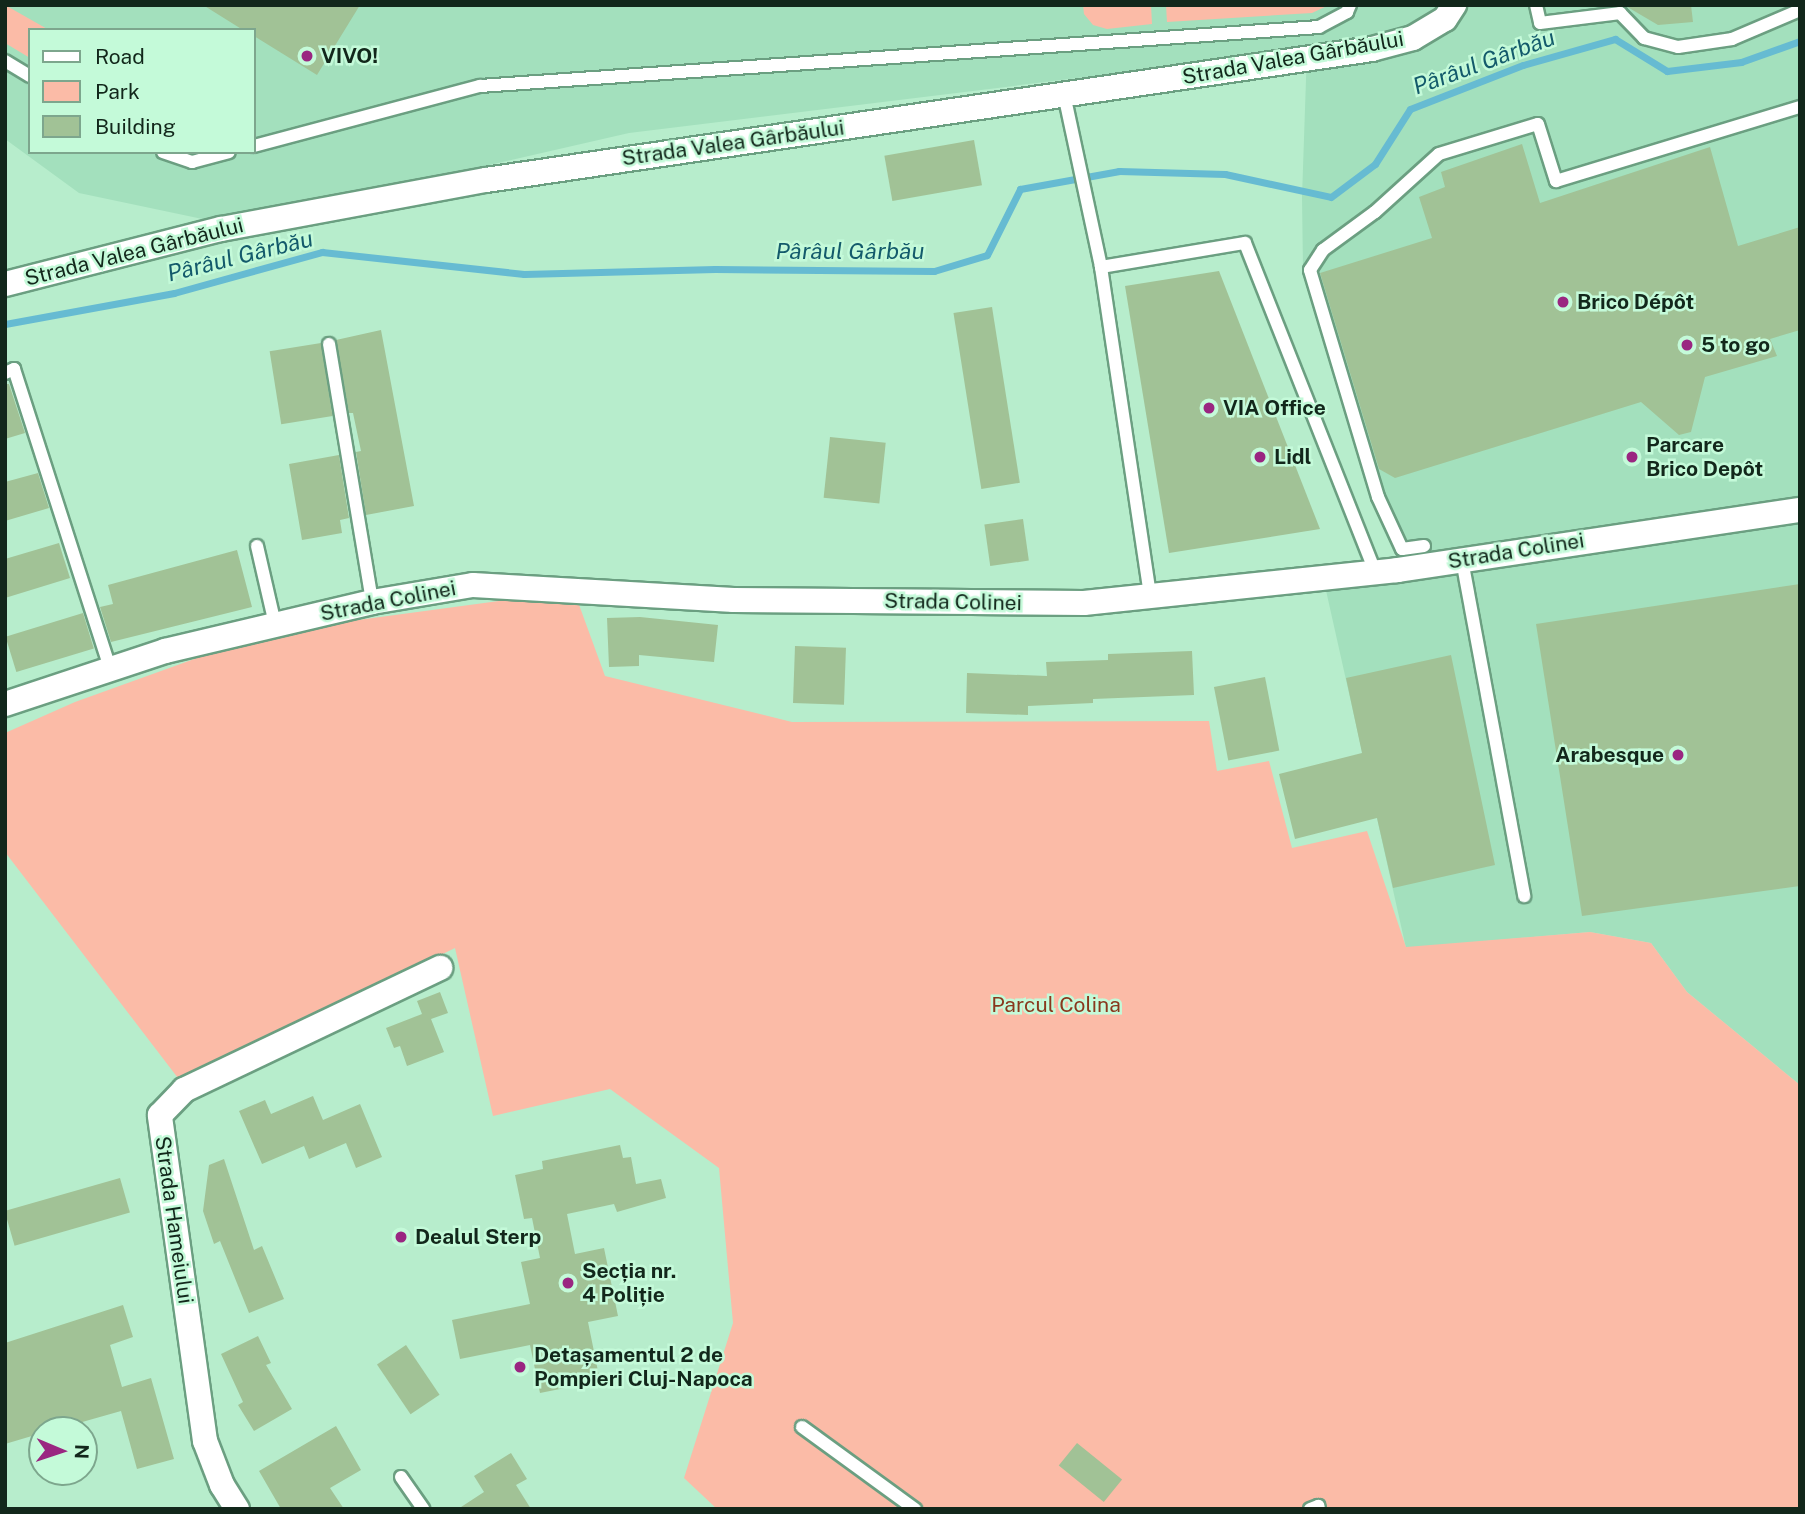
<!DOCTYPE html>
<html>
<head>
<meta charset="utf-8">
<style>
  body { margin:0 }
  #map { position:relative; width:1805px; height:1514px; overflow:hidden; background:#b7edcc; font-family:"Public Sans",sans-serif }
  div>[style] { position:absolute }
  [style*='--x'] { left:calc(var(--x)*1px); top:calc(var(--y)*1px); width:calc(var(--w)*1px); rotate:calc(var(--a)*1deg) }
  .built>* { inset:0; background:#a3e0bd }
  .green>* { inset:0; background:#fbbba7 }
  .stream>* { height:7px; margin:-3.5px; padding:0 3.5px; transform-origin:3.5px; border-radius:3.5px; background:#66bbd2 }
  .building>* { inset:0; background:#a1c296; transform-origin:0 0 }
  .roads { filter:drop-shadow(2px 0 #6b9f81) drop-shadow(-2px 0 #6b9f81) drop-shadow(0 2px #6b9f81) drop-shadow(0 -2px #6b9f81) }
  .service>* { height:12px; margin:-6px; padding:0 6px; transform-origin:6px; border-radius:6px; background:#fff }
  .minor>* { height:24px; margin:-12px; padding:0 12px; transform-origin:12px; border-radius:12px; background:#fff }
  .dots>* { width:19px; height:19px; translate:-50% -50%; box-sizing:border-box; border:4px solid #c4fad9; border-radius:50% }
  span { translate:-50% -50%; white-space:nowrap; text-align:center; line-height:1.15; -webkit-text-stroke:5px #c4fad9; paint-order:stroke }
  .poi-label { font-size:21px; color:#12271b; font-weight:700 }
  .left { translate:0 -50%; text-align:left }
  .right { translate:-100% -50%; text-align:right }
  .street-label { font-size:21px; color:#12271b }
  .park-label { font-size:21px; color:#89381d }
  .water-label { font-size:23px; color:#135a6b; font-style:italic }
  .frame { position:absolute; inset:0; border:7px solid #12271b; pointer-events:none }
  .legend { position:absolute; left:28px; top:28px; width:228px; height:126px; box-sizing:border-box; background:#c4fad9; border:2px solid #7da68d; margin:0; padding:9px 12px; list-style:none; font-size:21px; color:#12271b }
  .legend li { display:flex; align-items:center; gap:14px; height:35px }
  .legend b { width:35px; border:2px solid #7da68d }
  .north { position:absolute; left:28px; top:1416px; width:70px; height:70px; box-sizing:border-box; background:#c4fad9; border:2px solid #7da68d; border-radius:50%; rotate:92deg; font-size:19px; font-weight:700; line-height:28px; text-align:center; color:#12271b }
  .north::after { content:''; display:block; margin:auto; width:24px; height:32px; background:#9a2681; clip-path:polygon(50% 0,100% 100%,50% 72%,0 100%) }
</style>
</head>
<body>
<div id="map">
  <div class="built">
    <div style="clip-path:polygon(evenodd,5px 5px,1800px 5px,1800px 1085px,1687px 992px,1651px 943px,1590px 932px,1406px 948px,1325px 586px,1397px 558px,1366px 476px,1303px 269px,1302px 197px,1307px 50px,629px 133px,420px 181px,212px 221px,79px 193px,5px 139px,5px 5px,30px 30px,254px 30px,254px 152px,30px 152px,30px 30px)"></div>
  </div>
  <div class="green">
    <div style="clip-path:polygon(5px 5px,49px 30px,30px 30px,30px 58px,5px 43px)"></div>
    <div style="clip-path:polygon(1083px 5px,1151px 5px,1152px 24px,1107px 29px,1093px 25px,1084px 14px)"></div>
    <div style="clip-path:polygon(1166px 5px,1329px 5px,1312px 13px,1167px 22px)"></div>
    <div style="clip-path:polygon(574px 591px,605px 676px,792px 722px,1209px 721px,1217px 771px,1269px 761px,1292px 848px,1367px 831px,1406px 947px,1590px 932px,1651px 943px,1687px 992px,1800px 1085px,1800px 1509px,717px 1509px,684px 1478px,733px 1323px,719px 1168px,610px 1089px,493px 1116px,455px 948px,181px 1082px,5px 852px,5px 733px,75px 702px,269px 632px)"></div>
  </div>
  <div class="stream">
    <div style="--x:5;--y:324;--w:172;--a:-10.4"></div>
    <div style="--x:174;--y:293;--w:154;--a:-15.5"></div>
    <div style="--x:322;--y:252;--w:203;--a:6.2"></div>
    <div style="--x:524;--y:274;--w:191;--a:-1.5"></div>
    <div style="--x:715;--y:269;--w:219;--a:0.5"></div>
    <div style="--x:934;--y:271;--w:55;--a:-16.8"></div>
    <div style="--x:987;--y:255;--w:74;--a:-63.4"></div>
    <div style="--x:1020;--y:189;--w:101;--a:-10.3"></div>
    <div style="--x:1119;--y:171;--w:106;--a:1.6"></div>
    <div style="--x:1225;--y:174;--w:108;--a:12.2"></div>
    <div style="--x:1331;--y:197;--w:55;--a:-36.9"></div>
    <div style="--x:1375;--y:164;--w:65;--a:-57.5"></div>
    <div style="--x:1410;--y:109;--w:121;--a:-21.3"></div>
    <div style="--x:1523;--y:65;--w:96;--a:-15.8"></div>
    <div style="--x:1615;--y:39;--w:61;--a:31.6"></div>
    <div style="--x:1667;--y:71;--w:75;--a:-6.9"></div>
    <div style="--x:1741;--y:62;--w:63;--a:-19.6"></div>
  </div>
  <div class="building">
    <div style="clip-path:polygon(203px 5px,360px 5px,317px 75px,254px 36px,254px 30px,243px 30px)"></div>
    <div style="clip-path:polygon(1624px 5px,1691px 5px,1693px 22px,1658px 25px)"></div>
    <div style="left:974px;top:140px;width:46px;height:91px;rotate:80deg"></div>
    <div style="clip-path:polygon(1522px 144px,1540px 203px,1710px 147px,1738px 246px,1800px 227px,1800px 330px,1770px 339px,1777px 356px,1705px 377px,1691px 432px,1679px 435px,1641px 402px,1395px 478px,1379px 469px,1320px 273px,1432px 238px,1419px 197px,1445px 187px,1441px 172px)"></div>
    <div style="clip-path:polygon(1219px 271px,1320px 529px,1169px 553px,1125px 286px)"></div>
    <div style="left:992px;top:307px;width:178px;height:39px;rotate:81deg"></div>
    <div style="clip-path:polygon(381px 330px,414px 506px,366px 515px,356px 452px,361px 451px,353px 413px,349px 413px,336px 340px)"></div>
    <div style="left:321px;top:343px;width:74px;height:52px;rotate:81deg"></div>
    <div style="clip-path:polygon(5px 384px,9px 384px,25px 433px,5px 439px)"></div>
    <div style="left:830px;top:437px;width:56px;height:61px;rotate:6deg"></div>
    <div style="clip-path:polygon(339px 455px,349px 518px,340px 520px,342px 533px,302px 540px,289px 464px)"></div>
    <div style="clip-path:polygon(38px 473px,49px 508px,5px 521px,5px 482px)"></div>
    <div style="left:1023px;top:519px;width:42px;height:39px;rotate:82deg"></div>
    <div style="clip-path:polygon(59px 543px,70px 578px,5px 598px,5px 559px)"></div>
    <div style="clip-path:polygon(237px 550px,252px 607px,111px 642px,100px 607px,113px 604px,108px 585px)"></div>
    <div style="clip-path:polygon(1800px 584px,1800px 886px,1582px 916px,1536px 624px)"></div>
    <div style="left:83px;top:613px;width:37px;height:81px;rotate:73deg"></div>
    <div style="clip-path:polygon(640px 617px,718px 625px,714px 662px,639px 655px,639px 666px,609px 667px,607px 618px)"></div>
    <div style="left:795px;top:646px;width:51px;height:57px;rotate:2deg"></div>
    <div style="clip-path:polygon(1192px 651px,1194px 695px,1093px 699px,1093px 703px,1028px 706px,1028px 715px,966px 713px,967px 673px,1047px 676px,1046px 662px,1108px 660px,1108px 654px)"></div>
    <div style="clip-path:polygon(1451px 655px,1495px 865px,1393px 888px,1377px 818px,1295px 839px,1279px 774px,1362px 753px,1346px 678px)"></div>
    <div style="left:1265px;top:677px;width:75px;height:52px;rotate:79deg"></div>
    <div style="clip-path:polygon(440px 992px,448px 1013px,431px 1019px,444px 1052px,407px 1066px,400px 1046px,394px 1048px,386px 1028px,422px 1014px,417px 1001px)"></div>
    <div style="clip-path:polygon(313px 1096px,323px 1120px,360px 1104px,382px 1157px,356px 1168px,346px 1143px,309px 1159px,304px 1146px,262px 1164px,239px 1111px,265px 1100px,271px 1114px)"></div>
    <div style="clip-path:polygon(620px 1145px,623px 1158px,631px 1157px,636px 1184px,661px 1179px,666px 1198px,617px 1212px,614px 1204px,567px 1214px,575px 1254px,604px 1248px,618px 1316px,588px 1322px,600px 1381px,540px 1393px,530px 1345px,460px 1359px,452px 1320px,530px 1304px,521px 1262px,540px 1258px,532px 1218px,524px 1219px,515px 1175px,543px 1169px,542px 1161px)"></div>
    <div style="clip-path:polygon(224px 1159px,254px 1250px,262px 1246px,284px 1299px,249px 1313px,220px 1241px,214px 1244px,203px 1211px,209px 1165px)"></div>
    <div style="left:120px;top:1178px;width:36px;height:120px;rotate:74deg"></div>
    <div style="clip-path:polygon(123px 1305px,133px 1337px,110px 1345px,122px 1387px,151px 1378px,174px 1459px,137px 1469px,121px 1411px,54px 1430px,42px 1430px,42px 1433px,5px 1444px,5px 1343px)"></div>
    <div style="clip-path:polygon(258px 1336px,271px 1363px,266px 1365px,292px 1409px,254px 1431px,238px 1405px,243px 1402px,221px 1354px)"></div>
    <div style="left:406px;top:1345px;width:60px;height:35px;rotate:56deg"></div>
    <div style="clip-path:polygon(336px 1426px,361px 1470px,330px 1488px,344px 1509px,281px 1509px,259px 1471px)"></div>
    <div style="left:1077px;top:1443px;width:58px;height:29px;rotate:39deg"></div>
    <div style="clip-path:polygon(511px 1453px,527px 1479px,516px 1485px,531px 1509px,458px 1509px,484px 1492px,474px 1476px)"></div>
  </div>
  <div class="roads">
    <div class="service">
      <div style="--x:1536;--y:5;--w:18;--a:77"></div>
      <div style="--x:1540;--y:23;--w:81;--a:-7.1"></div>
      <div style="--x:1620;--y:13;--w:35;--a:46"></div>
      <div style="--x:1644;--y:38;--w:35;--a:15"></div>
      <div style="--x:1678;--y:47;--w:55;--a:-8.4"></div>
      <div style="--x:1732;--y:39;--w:74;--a:-23.1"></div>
      <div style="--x:5;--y:61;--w:29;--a:31"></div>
      <div style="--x:1064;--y:94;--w:177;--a:77.9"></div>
      <div style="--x:1101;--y:267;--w:333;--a:81.5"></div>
      <div style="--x:254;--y:146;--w:234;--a:-14.9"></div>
      <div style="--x:480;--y:86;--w:841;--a:-4.02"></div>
      <div style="--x:1319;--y:27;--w:32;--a:-28"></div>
      <div style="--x:1347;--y:12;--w:8;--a:-67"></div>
      <div style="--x:163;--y:152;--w:31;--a:19"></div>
      <div style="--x:192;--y:162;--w:38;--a:-15"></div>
      <div style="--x:1101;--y:267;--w:146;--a:-9.5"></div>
      <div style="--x:1245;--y:243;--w:354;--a:68.4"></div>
      <div style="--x:329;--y:344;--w:262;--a:80.5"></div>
      <div style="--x:5;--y:373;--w:10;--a:-24"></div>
      <div style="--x:14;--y:369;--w:314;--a:72.2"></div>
      <div style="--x:257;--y:546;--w:80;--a:77"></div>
      <div style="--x:1424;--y:546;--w:22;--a:172"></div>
      <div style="--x:1402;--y:549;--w:57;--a:-114.8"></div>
      <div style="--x:1378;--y:497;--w:237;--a:-106.7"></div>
      <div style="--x:1310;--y:270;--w:24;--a:-57"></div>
      <div style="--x:1323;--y:250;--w:64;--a:-36.2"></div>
      <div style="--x:1375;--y:212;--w:86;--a:-42.2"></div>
      <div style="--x:1439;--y:154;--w:103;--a:-16.9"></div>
      <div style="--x:1538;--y:124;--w:60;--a:72.5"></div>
      <div style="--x:1556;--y:181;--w:255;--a:-16.9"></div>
      <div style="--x:1462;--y:560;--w:342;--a:79.5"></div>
      <div style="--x:802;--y:1427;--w:140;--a:36"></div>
      <div style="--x:401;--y:1477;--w:39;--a:55"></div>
      <div style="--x:1310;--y:1509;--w:9;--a:-21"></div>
      <div style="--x:1318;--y:1506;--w:3;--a:72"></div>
    </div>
    <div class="minor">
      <div style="--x:5;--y:284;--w:223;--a:-14.3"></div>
      <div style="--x:221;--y:229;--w:269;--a:-10.5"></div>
      <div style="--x:486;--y:180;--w:896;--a:-8.41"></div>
      <div style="--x:1372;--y:49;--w:42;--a:-15"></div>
      <div style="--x:1413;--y:38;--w:37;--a:-31"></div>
      <div style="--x:1445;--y:19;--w:17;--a:-57"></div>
      <div style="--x:5;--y:704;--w:169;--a:-18.3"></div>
      <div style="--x:165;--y:651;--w:213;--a:-13.3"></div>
      <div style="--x:372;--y:602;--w:102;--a:-9.6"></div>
      <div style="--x:473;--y:585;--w:261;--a:3.3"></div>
      <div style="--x:734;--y:600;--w:350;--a:0.5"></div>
      <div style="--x:1084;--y:603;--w:315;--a:-6"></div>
      <div style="--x:1397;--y:570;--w:407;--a:-8.5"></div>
      <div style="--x:237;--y:1509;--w:28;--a:-122"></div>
      <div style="--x:222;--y:1485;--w:47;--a:-111.1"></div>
      <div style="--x:205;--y:1441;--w:329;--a:-97.9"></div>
      <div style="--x:160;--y:1115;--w:35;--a:-46"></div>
      <div style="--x:184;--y:1090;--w:284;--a:-25.5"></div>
    </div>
  </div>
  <div class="dots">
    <div style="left:307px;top:56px;background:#9a2681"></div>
    <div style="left:1563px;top:302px;background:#9a2681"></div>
    <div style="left:1687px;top:345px;background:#9a2681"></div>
    <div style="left:1209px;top:408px;background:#9a2681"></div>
    <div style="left:1260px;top:457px;background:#9a2681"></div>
    <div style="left:1632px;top:457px;background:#9a2681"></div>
    <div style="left:1678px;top:755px;background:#9a2681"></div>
    <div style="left:401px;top:1237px;background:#9a2681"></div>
    <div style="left:568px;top:1283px;background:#9a2681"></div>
    <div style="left:520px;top:1367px;background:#9a2681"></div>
  </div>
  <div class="poi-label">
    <span class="left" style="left:321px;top:56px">VIVO!</span>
    <span class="left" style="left:1577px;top:302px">Brico Dépôt</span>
    <span class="left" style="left:1701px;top:345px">5 to go</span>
    <span class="left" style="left:1223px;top:408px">VIA Office</span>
    <span class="left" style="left:1646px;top:457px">Parcare<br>Brico Depôt</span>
    <span class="left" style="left:1274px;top:457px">Lidl</span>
    <span class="right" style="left:1664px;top:755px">Arabesque</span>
    <span class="left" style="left:415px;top:1237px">Dealul Sterp</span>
    <span class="left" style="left:582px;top:1283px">Secția nr.<br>4 Poliție</span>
    <span class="left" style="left:534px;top:1367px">Detașamentul 2 de<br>Pompieri Cluj-Napoca</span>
  </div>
  <div class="street-label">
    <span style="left:1293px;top:58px;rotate:-10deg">Strada Valea Gârbăului</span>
    <span style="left:733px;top:143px;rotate:-8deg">Strada Valea Gârbăului</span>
    <span style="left:134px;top:252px;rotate:-14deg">Strada Valea Gârbăului</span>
    <span style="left:1516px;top:551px;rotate:-9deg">Strada Colinei</span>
    <span style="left:388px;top:601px;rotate:-11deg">Strada Colinei</span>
    <span style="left:953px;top:602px;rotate:1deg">Strada Colinei</span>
    <span style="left:174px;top:1220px;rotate:82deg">Strada Hameiului</span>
  </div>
  <div class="park-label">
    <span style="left:1056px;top:1005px">Parcul Colina</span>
  </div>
  <div class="water-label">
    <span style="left:1484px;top:62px;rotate:-20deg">Pârâul Gârbău</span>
    <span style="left:850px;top:251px">Pârâul Gârbău</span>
    <span style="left:240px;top:256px;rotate:-14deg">Pârâul Gârbău</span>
  </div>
  <div class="frame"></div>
  <ul class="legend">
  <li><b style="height:9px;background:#fff"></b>Road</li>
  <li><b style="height:19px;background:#fbbba7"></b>Park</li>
  <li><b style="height:19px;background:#a1c296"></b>Building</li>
  </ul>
  <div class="north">N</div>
</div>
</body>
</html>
